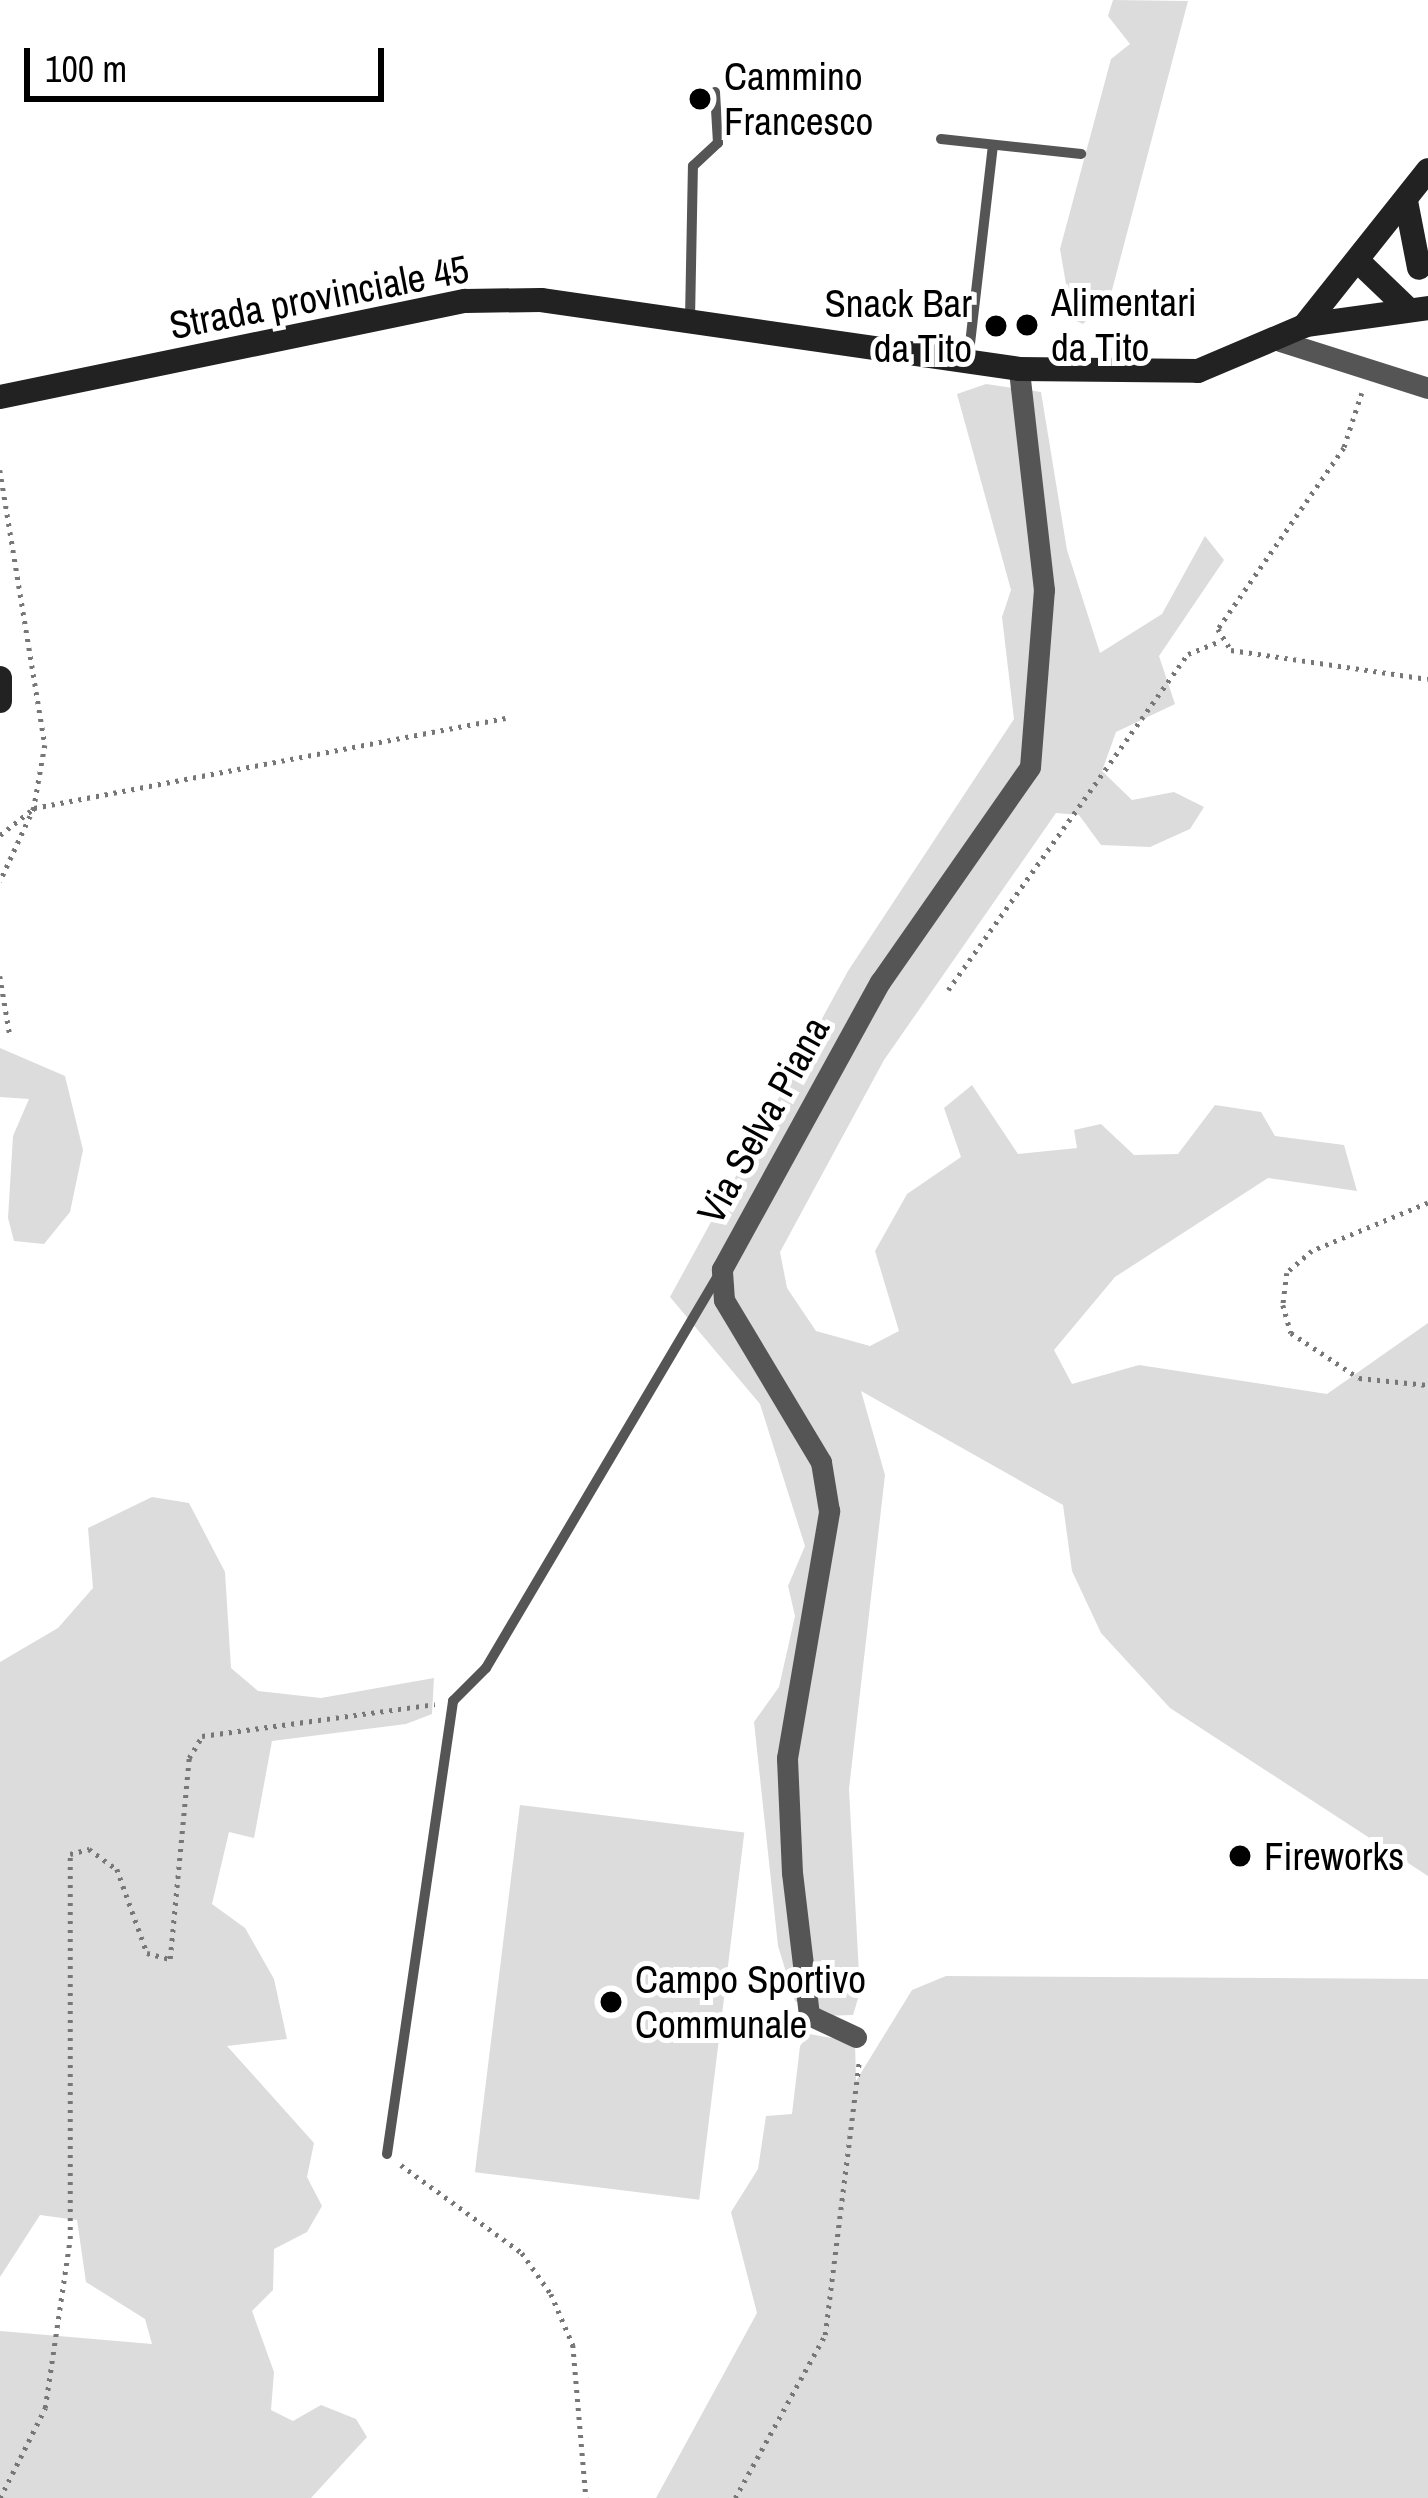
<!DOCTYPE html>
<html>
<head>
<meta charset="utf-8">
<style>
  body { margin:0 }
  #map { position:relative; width:1428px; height:2498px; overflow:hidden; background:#fff; font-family:"Archivo Narrow",sans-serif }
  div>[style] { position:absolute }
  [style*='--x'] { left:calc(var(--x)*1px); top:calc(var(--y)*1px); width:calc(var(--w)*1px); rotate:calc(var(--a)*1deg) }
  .green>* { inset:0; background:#dcdcdc; transform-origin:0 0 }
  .path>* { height:4.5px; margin-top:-2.25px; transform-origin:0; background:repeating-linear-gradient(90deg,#777 0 3px,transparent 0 9px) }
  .lane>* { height:10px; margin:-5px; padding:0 5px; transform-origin:5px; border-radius:5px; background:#555 }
  .street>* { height:21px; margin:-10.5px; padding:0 10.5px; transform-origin:10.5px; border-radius:10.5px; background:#555 }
  .secondary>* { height:24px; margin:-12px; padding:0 12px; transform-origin:12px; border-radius:12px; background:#222 }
  .dots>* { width:33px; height:33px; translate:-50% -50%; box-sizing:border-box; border:6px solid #fff; border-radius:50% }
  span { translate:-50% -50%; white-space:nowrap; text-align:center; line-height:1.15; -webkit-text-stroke:10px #fff; paint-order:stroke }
  .poi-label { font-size:39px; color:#000 }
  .left { translate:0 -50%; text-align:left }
  .right { translate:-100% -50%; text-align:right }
  .street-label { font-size:39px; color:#000 }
  .scale { position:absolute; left:24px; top:48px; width:360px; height:54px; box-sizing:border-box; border:6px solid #000; border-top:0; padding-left:15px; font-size:36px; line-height:42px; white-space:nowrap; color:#000; -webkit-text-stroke:9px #fff; paint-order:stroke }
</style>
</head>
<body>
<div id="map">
  <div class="green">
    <div style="clip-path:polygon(1113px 0,1188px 1px,1111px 294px,1083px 324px,1072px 319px,1060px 249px,1111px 59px,1130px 44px,1108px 16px)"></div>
    <div style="clip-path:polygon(986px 384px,1041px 392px,1067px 550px,1100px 653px,1162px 614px,1205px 536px,1224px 560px,1159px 656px,1175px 704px,1116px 732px,1102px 771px,1132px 800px,1174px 792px,1204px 807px,1190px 829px,1150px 847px,1101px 845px,1079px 815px,1056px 813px,884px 1060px,780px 1252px,787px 1288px,816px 1331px,870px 1346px,899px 1331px,875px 1251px,907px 1194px,961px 1157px,944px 1108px,972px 1085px,1018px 1154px,1077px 1148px,1074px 1130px,1101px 1124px,1134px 1155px,1178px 1154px,1215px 1105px,1261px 1112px,1275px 1136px,1344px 1145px,1357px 1191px,1268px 1178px,1115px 1277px,1054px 1350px,1072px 1384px,1139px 1365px,1327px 1394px,1428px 1323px,1428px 1876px,1170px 1708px,1101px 1633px,1072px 1571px,1063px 1505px,861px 1391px,885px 1475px,849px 1789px,860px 1992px,853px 2015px,820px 2016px,795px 2001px,778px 1946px,754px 1722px,779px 1687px,795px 1616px,788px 1586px,805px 1546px,760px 1404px,670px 1297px,848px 971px,1014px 719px,1002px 617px,1011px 590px,957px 394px)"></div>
    <div style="clip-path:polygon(0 1048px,65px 1076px,83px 1150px,70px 1212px,44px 1244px,14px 1241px,8px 1218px,13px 1136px,29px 1099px,0 1097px)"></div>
    <div style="clip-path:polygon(152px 1497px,189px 1503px,225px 1572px,231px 1668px,258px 1691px,321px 1698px,434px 1678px,432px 1714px,406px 1724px,272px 1741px,254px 1838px,229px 1832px,212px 1904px,245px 1928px,274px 1979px,287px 2039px,227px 2046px,314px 2143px,307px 2177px,322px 2206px,307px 2232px,274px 2249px,273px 2290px,252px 2311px,274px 2372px,271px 2410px,293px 2421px,321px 2405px,356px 2419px,367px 2437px,311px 2498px,0 2498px,0 2331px,152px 2344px,145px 2319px,86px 2282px,77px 2220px,40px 2215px,0 2277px,0 1662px,58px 1628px,93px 1588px,88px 1528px)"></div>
    <div style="left:520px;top:1805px;width:226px;height:370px;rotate:7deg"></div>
    <div style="clip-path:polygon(946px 1976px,1428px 1979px,1428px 2498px,656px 2498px,757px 2313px,731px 2212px,758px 2169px,766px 2116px,792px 2114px,800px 2046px,809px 2034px,855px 2042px,856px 2081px,912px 1990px)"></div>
  </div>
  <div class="path">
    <div style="--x:1362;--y:393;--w:58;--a:108.1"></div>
    <div style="--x:1344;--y:448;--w:221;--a:124.8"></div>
    <div style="--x:1218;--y:629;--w:25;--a:58"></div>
    <div style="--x:1231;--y:650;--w:199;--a:8.4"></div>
    <div style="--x:0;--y:470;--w:279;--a:80.7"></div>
    <div style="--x:45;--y:745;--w:64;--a:99.9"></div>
    <div style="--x:34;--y:808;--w:81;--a:114.7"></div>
    <div style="--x:0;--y:835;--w:43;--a:-38.5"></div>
    <div style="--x:34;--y:808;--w:480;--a:-10.8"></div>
    <div style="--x:0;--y:976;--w:61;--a:80.5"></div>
    <div style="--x:948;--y:990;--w:413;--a:-54.5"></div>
    <div style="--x:1188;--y:654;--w:35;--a:-22"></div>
    <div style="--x:1428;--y:1203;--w:126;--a:157.5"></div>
    <div style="--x:1312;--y:1251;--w:33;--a:139"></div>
    <div style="--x:1287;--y:1273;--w:32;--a:97"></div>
    <div style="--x:1283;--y:1305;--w:29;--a:74"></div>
    <div style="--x:1291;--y:1333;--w:82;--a:33.5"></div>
    <div style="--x:1359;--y:1378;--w:69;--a:5.8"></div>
    <div style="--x:401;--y:2165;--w:150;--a:36"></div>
    <div style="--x:522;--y:2253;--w:50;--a:54.7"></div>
    <div style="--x:551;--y:2294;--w:56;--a:66.7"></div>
    <div style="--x:573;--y:2345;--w:154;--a:85.1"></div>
    <div style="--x:0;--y:2498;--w:101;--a:-63.4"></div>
    <div style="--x:45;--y:2408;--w:171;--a:-81.6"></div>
    <div style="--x:70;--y:2239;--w:385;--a:-90"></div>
    <div style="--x:70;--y:1854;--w:20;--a:-15"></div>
    <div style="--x:89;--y:1849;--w:34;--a:36"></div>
    <div style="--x:117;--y:1869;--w:89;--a:70.3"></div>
    <div style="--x:147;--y:1953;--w:24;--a:15"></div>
    <div style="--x:170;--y:1959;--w:202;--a:-84.6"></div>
    <div style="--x:189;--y:1758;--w:26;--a:-59"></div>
    <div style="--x:202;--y:1736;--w:235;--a:-7.8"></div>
    <div style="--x:735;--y:2498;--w:186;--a:-61.1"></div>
    <div style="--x:825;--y:2335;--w:276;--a:-82.9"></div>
  </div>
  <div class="lane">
    <div style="--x:941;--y:139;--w:141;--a:6.1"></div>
    <div style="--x:690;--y:319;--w:153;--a:-88.9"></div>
    <div style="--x:693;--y:166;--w:34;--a:-43"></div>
    <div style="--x:718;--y:143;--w:51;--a:-93.4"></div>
    <div style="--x:968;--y:361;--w:216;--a:-83.4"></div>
    <div style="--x:387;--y:2154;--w:458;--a:-81.7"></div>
    <div style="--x:453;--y:1701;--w:47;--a:-45"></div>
    <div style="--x:486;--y:1668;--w:454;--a:-59.4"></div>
  </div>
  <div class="street">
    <div style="--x:1280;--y:341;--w:155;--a:17.6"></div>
    <div style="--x:856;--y:2037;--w:52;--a:-154.9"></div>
    <div style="--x:809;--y:2015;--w:143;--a:-96.8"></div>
    <div style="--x:792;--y:1873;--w:115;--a:-92.5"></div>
    <div style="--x:787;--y:1758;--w:251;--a:-80.3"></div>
    <div style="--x:829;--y:1511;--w:50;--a:-99.3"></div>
    <div style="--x:821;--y:1462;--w:189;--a:-120.9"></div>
    <div style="--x:724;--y:1300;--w:31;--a:-94"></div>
    <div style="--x:722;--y:1269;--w:328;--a:-61.2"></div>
    <div style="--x:880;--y:982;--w:262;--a:-55.1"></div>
    <div style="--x:1030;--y:767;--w:178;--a:-85.5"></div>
    <div style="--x:1044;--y:590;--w:222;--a:-96.5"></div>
  </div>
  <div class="secondary">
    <div style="--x:1406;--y:201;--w:68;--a:79"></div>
    <div style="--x:1360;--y:263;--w:66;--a:43.8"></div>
    <div style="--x:1306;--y:325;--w:123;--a:-7.9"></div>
    <div style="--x:0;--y:397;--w:475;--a:-11.7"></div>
    <div style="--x:465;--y:301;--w:76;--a:-0.8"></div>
    <div style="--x:541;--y:300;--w:483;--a:8.2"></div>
    <div style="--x:1019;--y:369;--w:179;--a:0.6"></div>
    <div style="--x:1198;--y:371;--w:115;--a:-23"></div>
    <div style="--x:1304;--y:326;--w:199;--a:-51.5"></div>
    <div style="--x:0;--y:678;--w:23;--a:90"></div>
  </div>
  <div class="dots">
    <div style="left:700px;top:99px;background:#000"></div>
    <div style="left:1027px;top:325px;background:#000"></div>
    <div style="left:996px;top:326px;background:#000"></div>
    <div style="left:1240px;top:1856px;background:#000"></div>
    <div style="left:611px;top:2002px;background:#000"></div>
  </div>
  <div class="poi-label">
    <span class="left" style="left:724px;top:99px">Cammino<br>Francesco</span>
    <span class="left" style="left:1051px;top:325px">Alimentari<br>da Tito</span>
    <span class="right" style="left:972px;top:326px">Snack Bar<br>da Tito</span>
    <span class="left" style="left:1264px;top:1856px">Fireworks</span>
    <span class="left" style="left:635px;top:2002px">Campo Sportivo<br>Communale</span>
  </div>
  <div class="street-label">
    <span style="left:319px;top:297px;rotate:-11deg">Strada provinciale 45</span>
    <span style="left:763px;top:1120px;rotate:-61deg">Via Selva Piana</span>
  </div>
  <div class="scale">100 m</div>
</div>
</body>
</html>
